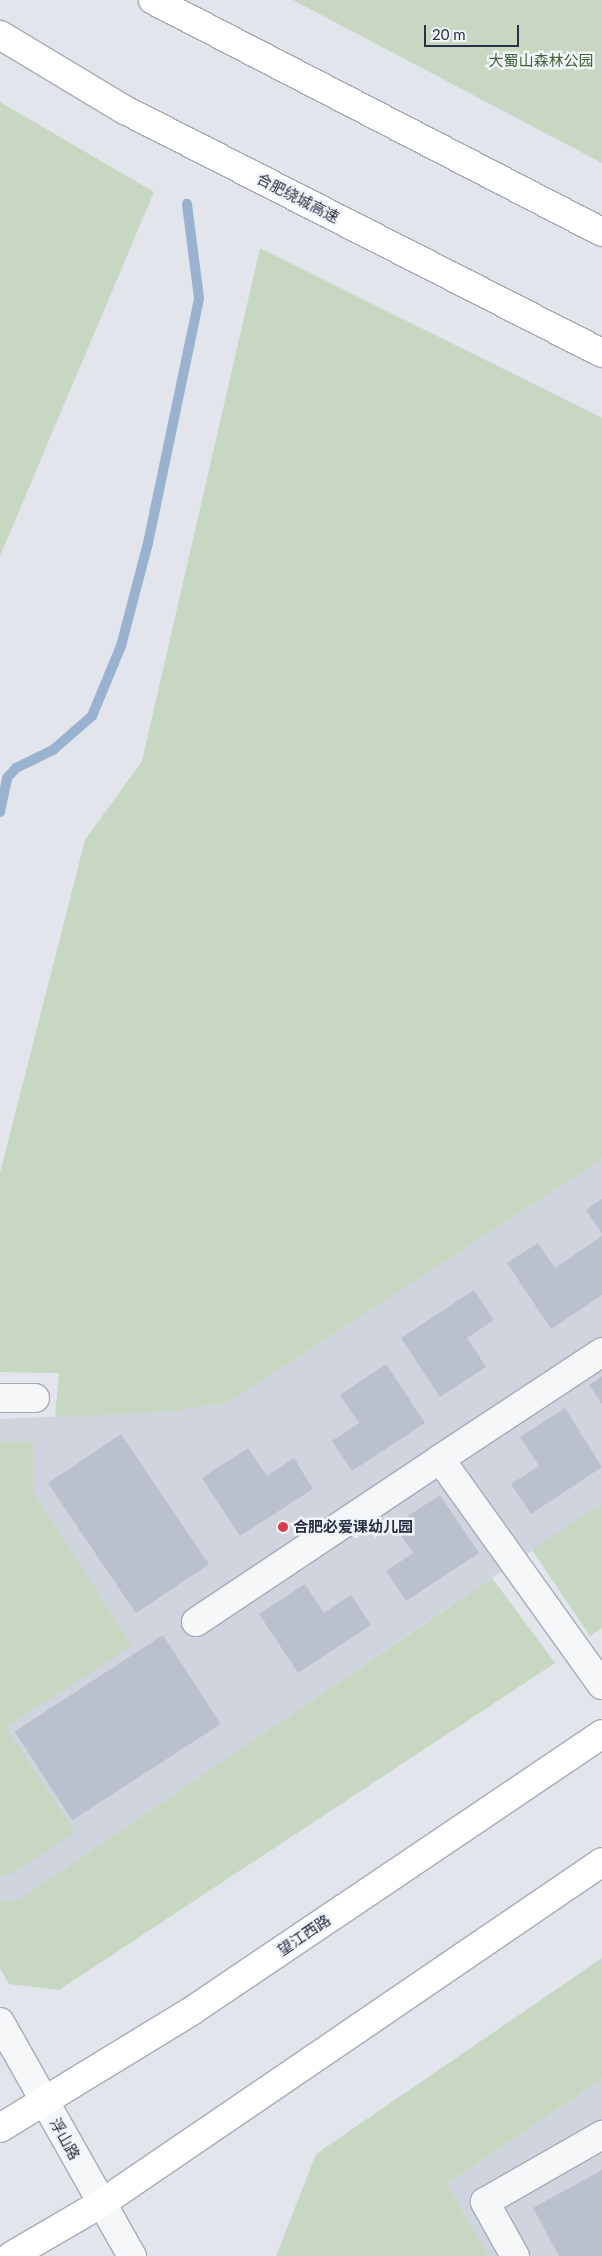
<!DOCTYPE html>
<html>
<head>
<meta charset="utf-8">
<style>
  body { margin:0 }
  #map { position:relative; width:602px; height:2256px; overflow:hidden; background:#e2e5ec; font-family:Lato,"Noto Sans SC",sans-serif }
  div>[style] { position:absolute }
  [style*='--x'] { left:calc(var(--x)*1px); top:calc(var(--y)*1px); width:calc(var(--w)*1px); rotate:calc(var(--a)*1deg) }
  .built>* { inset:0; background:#d0d4de }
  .green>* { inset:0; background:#c7d7c2 }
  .stream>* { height:10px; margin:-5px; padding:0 5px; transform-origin:5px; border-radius:5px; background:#99b2d0 }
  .building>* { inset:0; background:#bbc1cc; transform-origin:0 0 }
  .roads { filter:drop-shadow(1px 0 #a6acb7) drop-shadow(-1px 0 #a6acb7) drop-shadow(0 1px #a6acb7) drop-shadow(0 -1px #a6acb7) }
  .minor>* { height:28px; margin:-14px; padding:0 14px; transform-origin:14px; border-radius:14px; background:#f5f7f9 }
  .major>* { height:28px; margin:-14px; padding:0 14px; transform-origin:14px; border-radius:14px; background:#fff }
  .highway>* { height:28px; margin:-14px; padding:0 14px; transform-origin:14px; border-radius:14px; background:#fff }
  .dots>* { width:14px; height:14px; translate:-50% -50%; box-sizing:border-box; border:2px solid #f2f5f9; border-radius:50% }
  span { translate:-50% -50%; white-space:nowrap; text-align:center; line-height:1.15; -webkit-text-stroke:5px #f2f5f9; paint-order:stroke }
  .park-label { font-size:15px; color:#3b6333 }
  .street-label { font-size:15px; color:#283246 }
  .poi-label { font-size:15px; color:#283246; font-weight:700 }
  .left { translate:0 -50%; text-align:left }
  .scale { position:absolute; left:424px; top:25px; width:95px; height:22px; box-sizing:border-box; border:2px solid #283246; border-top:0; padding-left:6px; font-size:15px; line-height:18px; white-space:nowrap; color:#283246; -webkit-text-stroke:4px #f2f5f9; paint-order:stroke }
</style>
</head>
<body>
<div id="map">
  <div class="built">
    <div style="clip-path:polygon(602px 1159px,602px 1503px,15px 1902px,0 1900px,0 1419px,168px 1412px,229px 1402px)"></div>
    <div style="clip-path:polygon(602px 2079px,602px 2256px,489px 2256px,447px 2184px)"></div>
  </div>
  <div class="green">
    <div style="clip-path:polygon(293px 0,602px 0,602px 163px)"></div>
    <div style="clip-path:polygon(0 102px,154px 192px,0 556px)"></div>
    <div style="clip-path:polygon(260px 248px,602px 418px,602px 1159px,229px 1402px,168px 1412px,55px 1417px,59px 1373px,0 1372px,0 1173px,85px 840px,142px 761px)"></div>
    <div style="clip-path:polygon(0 1442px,33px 1442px,33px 1492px,132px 1646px,6px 1727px,75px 1832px,8px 1876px,0 1875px)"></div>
    <div style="clip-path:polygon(602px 1503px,602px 1628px,590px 1636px,532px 1550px)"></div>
    <div style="clip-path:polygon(492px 1578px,555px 1663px,59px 1990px,9px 1984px,0 1968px,0 1900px,15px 1902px)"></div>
    <div style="clip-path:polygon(602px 1958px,602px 2079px,447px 2184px,489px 2256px,276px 2256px,316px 2154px)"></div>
  </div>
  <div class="stream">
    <div style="--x:0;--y:812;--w:35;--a:-78"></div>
    <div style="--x:7;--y:778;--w:13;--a:-48"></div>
    <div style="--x:16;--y:768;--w:41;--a:-25.9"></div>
    <div style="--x:53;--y:750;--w:52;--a:-41.1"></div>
    <div style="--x:92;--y:716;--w:76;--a:-67.5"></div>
    <div style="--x:121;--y:646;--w:106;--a:-75.3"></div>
    <div style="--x:148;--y:543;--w:250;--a:-78.2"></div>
    <div style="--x:199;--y:298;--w:95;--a:-97.3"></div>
  </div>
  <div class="building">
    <div style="clip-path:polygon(602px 1199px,602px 1233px,586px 1210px)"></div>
    <div style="clip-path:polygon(602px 1236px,602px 1295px,551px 1329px,507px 1263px,538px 1243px,555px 1268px)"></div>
    <div style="clip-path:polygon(474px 1290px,494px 1320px,467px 1338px,486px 1367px,440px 1397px,401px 1338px)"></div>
    <div style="clip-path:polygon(386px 1364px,425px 1423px,352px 1471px,332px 1441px,359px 1423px,340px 1395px)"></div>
    <div style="clip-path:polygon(602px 1376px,602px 1404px,589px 1385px)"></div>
    <div style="clip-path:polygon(565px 1408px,602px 1467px,531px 1514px,511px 1484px,539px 1466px,520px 1437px)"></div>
    <div style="left:121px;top:1434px;width:157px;height:88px;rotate:56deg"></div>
    <div style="clip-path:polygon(248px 1448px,267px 1476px,294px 1458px,313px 1489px,240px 1536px,202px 1478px)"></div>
    <div style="clip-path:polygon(440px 1495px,479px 1553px,406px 1601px,386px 1571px,413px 1553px,394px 1525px)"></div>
    <div style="clip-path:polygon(305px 1584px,324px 1613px,351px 1595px,371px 1625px,298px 1673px,259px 1614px)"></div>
    <div style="left:163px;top:1635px;width:106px;height:177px;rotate:57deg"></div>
    <div style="clip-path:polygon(602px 2170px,602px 2256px,559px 2256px,533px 2208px)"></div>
  </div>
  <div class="roads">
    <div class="minor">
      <div style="--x:0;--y:1398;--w:35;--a:0"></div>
      <div style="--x:440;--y:1459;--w:194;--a:-33.4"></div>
      <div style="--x:196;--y:1622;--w:293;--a:-33.7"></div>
      <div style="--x:440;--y:1459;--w:278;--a:54.4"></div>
      <div style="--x:0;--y:2022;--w:269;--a:60.6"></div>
      <div style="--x:515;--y:2256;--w:62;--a:-119.1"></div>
      <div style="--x:485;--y:2202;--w:135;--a:-29.8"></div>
    </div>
    <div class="major">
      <div style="--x:0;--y:2128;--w:226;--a:-31.4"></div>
      <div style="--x:193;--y:2010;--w:493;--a:-34"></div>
      <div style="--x:11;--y:2256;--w:105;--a:-30.2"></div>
      <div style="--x:102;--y:2203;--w:605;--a:-34.29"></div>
    </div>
    <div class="highway">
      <div style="--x:153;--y:0;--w:505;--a:27.33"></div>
      <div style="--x:0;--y:35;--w:146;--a:31"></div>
      <div style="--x:125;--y:110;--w:535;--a:27"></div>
    </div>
  </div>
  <div class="dots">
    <div style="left:283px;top:1527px;background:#de3a4e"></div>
  </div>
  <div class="park-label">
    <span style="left:541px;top:61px">大蜀山森林公园</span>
  </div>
  <div class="street-label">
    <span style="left:298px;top:198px;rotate:27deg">合肥绕城高速</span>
    <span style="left:304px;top:1935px;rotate:-34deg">望江西路</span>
    <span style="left:65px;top:2139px;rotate:61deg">浮山路</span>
  </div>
  <div class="poi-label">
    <span class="left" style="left:293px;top:1527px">合肥必爱课幼儿园</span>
  </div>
  <div class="scale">20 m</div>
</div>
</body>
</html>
